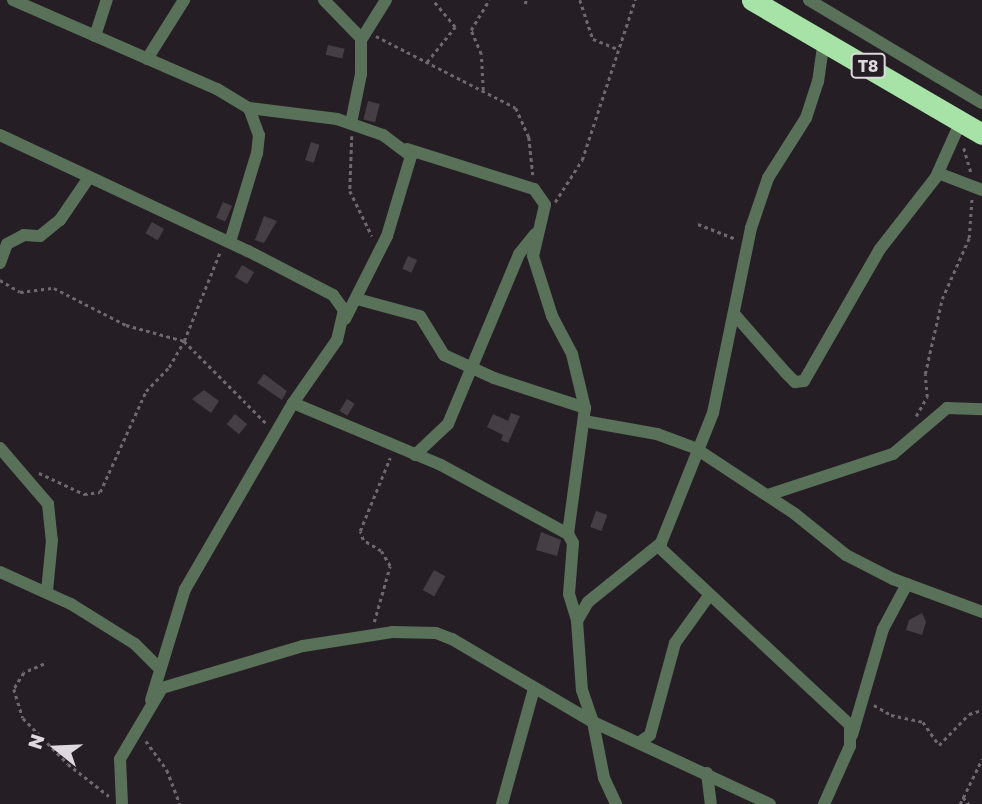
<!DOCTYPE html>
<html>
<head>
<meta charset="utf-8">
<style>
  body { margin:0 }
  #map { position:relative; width:982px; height:804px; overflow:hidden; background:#261e25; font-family:"Golos Text",sans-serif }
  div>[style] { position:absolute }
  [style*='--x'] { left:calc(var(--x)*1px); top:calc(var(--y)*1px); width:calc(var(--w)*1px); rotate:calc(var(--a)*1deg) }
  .building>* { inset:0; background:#463e45; transform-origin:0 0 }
  .path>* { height:2.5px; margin-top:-1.25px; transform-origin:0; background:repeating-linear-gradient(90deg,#6f696f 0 3.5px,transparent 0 7px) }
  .street>* { height:12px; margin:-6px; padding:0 6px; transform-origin:6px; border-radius:6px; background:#597159 }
  .highway>* { height:21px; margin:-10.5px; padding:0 10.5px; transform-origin:10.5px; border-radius:10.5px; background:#a7e3a6 }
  span { translate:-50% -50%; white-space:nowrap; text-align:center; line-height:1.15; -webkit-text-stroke:5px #261e25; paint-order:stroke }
  .shield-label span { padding:2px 5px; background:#261e25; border:2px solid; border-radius:5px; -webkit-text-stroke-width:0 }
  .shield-label { font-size:16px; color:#ded9de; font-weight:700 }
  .north { position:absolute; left:21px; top:713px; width:70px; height:70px; -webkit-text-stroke:5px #261e25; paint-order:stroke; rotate:288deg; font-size:19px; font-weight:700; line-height:28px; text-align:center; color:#ded9de }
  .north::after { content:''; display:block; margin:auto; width:24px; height:32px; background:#ded9de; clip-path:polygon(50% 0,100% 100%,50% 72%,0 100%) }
</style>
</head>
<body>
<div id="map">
  <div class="building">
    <div style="left:328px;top:45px;width:17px;height:10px;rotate:13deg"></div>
    <div style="left:368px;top:101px;width:12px;height:19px;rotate:14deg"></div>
    <div style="left:311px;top:142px;width:9px;height:19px;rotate:18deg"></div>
    <div style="left:223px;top:202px;width:10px;height:17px;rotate:24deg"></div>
    <div style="clip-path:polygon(264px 216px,277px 221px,264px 243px,255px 240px)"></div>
    <div style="left:152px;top:222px;width:14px;height:13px;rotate:30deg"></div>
    <div style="left:408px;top:256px;width:10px;height:14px;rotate:24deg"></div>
    <div style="left:242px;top:265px;width:14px;height:14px;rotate:30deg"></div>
    <div style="clip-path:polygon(264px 374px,287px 391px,282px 400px,257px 383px)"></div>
    <div style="clip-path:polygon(204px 390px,219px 401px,211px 413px,192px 399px)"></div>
    <div style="left:347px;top:399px;width:9px;height:14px;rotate:32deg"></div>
    <div style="clip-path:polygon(511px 413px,520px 416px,508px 443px,501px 440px,503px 435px,487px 427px,493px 414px,508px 421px)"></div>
    <div style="left:235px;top:414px;width:16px;height:13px;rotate:40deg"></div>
    <div style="left:596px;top:511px;width:12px;height:17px;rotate:20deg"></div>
    <div style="clip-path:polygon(541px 532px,561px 540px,557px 556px,536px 550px)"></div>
    <div style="left:434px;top:570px;width:13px;height:23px;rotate:29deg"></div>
    <div style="clip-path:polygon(922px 613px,926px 622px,922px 635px,906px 630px,909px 620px)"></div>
  </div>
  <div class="path">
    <div style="--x:580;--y:0;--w:41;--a:71.6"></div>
    <div style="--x:593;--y:39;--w:27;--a:22"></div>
    <div style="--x:525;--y:4;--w:4;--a:-76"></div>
    <div style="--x:376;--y:36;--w:157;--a:27.2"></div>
    <div style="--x:516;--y:108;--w:32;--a:66"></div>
    <div style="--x:529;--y:137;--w:38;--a:84"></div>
    <div style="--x:427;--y:62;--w:45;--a:-51.3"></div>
    <div style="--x:455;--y:27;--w:35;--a:-130"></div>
    <div style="--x:483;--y:90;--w:36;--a:-93"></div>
    <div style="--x:481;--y:54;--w:26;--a:-113"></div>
    <div style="--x:471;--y:30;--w:35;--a:-59"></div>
    <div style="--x:352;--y:136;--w:55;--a:92.1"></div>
    <div style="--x:350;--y:191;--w:50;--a:63.9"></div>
    <div style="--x:964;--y:148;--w:25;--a:74"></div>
    <div style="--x:555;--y:202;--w:50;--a:-57.3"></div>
    <div style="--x:582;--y:160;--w:169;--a:-71.7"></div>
    <div style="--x:698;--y:224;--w:41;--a:21.5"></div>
    <div style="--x:0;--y:280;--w:23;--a:31"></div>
    <div style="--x:20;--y:292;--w:34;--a:-7"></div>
    <div style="--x:54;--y:288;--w:81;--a:27.2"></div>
    <div style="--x:126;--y:325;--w:60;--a:15.4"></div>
    <div style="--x:184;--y:341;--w:116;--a:45"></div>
    <div style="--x:916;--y:416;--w:22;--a:-60"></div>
    <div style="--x:927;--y:397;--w:23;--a:-95"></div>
    <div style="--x:925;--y:374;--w:77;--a:-77.2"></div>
    <div style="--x:942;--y:299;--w:67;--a:-66.1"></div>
    <div style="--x:969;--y:238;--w:39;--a:-86"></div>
    <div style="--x:39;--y:473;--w:50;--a:25"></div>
    <div style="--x:84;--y:494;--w:16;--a:-7"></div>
    <div style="--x:100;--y:492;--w:111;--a:-65.5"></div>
    <div style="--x:146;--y:391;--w:33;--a:-46"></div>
    <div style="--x:169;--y:367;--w:30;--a:-60"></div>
    <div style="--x:184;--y:341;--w:96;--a:-68"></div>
    <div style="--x:374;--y:622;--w:58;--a:-74.1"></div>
    <div style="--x:390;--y:566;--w:17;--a:-121"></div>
    <div style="--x:381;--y:551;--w:21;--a:-149"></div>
    <div style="--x:363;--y:540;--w:9;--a:-108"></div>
    <div style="--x:360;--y:531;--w:79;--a:-67.7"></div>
    <div style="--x:44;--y:664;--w:22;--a:156"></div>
    <div style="--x:24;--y:673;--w:19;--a:122"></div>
    <div style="--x:14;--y:689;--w:30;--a:73"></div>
    <div style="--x:23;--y:718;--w:64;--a:45.6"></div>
    <div style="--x:68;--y:764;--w:52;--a:38"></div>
    <div style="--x:874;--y:705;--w:20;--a:30"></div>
    <div style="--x:891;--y:715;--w:33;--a:12"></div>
    <div style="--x:923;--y:722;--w:28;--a:55"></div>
    <div style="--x:939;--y:745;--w:43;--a:-45.9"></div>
    <div style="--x:969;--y:714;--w:14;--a:-17"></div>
    <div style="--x:146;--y:741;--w:36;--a:54"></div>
    <div style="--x:167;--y:770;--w:36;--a:69"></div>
    <div style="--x:963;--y:797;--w:9;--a:49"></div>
    <div style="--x:960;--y:804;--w:50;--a:-63.9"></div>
  </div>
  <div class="street">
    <div style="--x:13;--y:0;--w:223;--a:23.6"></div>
    <div style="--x:217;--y:89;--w:37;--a:31"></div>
    <div style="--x:249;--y:108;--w:29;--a:70"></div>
    <div style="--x:259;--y:135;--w:18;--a:96"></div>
    <div style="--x:257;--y:153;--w:93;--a:106.9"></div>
    <div style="--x:324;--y:0;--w:53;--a:45.8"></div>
    <div style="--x:361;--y:38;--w:36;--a:90"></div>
    <div style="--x:361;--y:74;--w:50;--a:101.5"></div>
    <div style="--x:809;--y:0;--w:201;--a:30.8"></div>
    <div style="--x:95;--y:36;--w:38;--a:-72"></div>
    <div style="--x:361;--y:40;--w:47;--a:-58"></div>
    <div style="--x:147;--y:59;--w:70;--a:-57.9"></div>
    <div style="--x:249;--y:108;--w:89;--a:7.1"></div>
    <div style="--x:337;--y:119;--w:49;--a:19.2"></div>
    <div style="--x:383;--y:135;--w:35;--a:37"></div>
    <div style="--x:411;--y:156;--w:84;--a:106.7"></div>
    <div style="--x:387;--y:236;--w:93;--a:116.8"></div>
    <div style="--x:0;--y:135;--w:274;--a:25.1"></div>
    <div style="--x:248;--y:251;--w:96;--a:27.4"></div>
    <div style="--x:333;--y:295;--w:19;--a:54"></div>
    <div style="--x:344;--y:310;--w:31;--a:103"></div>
    <div style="--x:337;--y:340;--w:77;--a:124.9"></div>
    <div style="--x:293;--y:403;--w:215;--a:120.1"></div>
    <div style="--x:185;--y:589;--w:116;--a:107"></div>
    <div style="--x:407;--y:149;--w:133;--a:17.5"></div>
    <div style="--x:534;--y:189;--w:19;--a:55"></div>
    <div style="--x:545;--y:205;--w:52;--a:103.2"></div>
    <div style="--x:533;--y:256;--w:63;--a:72.4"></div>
    <div style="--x:552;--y:316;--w:43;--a:62.2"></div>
    <div style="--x:572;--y:354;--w:56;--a:76.5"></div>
    <div style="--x:585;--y:408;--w:127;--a:97.7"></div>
    <div style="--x:938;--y:173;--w:47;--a:21.1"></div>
    <div style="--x:0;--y:263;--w:20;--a:-70"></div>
    <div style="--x:7;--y:244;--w:19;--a:-28"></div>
    <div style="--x:24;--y:235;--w:16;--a:4"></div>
    <div style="--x:40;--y:236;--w:26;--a:-39"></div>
    <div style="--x:60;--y:220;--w:50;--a:-55.7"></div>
    <div style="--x:357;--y:299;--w:65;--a:15.1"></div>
    <div style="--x:420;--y:316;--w:46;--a:58.4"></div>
    <div style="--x:444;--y:355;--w:55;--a:24.7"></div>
    <div style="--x:494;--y:378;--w:96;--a:18.2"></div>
    <div style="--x:735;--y:315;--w:77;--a:48.7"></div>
    <div style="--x:786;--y:373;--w:13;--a:45"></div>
    <div style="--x:795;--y:382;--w:9;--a:-6"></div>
    <div style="--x:804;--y:381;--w:152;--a:-60.1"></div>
    <div style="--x:880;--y:249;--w:91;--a:-52.1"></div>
    <div style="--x:936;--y:177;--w:61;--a:-65.9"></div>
    <div style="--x:293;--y:403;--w:160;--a:22.7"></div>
    <div style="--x:441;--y:465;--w:145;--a:28.5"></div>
    <div style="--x:568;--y:534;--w:10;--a:61"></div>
    <div style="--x:573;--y:543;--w:51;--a:94.5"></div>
    <div style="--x:569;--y:594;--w:28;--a:73"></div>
    <div style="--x:577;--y:621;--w:69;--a:85.9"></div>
    <div style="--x:582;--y:690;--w:34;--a:71"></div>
    <div style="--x:593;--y:722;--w:195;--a:24.9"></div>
    <div style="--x:584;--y:421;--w:74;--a:10.1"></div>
    <div style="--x:657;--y:434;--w:40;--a:20.2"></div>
    <div style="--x:695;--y:448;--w:120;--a:33.4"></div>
    <div style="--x:795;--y:514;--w:65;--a:38.8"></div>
    <div style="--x:846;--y:555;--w:53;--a:27.1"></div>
    <div style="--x:893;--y:579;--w:95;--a:20.3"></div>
    <div style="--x:0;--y:448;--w:74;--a:49.4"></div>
    <div style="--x:48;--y:504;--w:36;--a:84"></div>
    <div style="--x:52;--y:540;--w:51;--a:95.6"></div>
    <div style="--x:415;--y:455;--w:45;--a:-43.2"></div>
    <div style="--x:448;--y:424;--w:184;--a:-67.3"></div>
    <div style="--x:519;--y:254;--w:26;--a:-51"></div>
    <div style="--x:768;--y:495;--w:132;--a:-18.2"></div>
    <div style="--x:893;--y:454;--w:71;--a:-40.4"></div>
    <div style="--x:947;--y:408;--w:35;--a:2"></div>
    <div style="--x:658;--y:546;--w:262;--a:43"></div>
    <div style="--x:850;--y:725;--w:21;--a:90"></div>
    <div style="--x:850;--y:746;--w:64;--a:114.1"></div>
    <div style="--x:0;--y:572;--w:78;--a:24.3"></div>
    <div style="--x:71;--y:604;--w:75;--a:32"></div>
    <div style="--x:135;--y:644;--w:35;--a:45"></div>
    <div style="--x:577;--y:621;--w:22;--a:-60"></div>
    <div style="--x:588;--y:602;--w:94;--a:-38.9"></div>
    <div style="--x:661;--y:543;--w:140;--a:-68.2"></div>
    <div style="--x:713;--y:413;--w:189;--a:-78.4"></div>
    <div style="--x:751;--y:228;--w:53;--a:-71.2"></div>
    <div style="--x:768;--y:178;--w:71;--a:-57.7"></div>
    <div style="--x:806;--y:118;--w:38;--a:-72"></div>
    <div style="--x:818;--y:82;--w:42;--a:-81.9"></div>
    <div style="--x:852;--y:735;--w:110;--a:-73.7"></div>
    <div style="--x:883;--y:629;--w:51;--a:-61.9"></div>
    <div style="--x:640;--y:742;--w:12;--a:-35"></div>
    <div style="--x:650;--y:735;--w:95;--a:-74.8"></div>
    <div style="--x:675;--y:643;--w:57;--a:-54.3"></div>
    <div style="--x:707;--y:773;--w:31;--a:83"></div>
    <div style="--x:122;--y:804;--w:45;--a:-92.5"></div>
    <div style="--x:120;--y:759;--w:82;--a:-59.4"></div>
    <div style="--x:162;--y:688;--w:147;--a:-16.6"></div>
    <div style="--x:303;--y:646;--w:90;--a:-8.9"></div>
    <div style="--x:392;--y:632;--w:44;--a:1.3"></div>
    <div style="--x:436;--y:633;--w:17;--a:21"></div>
    <div style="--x:452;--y:639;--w:164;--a:30.5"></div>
    <div style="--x:593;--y:722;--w:57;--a:78.9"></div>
    <div style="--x:604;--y:778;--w:29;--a:65"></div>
    <div style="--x:502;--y:804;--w:119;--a:-74.5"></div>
  </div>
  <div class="highway">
    <div style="--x:752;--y:0;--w:266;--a:30.2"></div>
  </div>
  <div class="shield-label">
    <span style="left:868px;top:66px">T8</span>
  </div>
  <div class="north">N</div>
</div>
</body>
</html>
